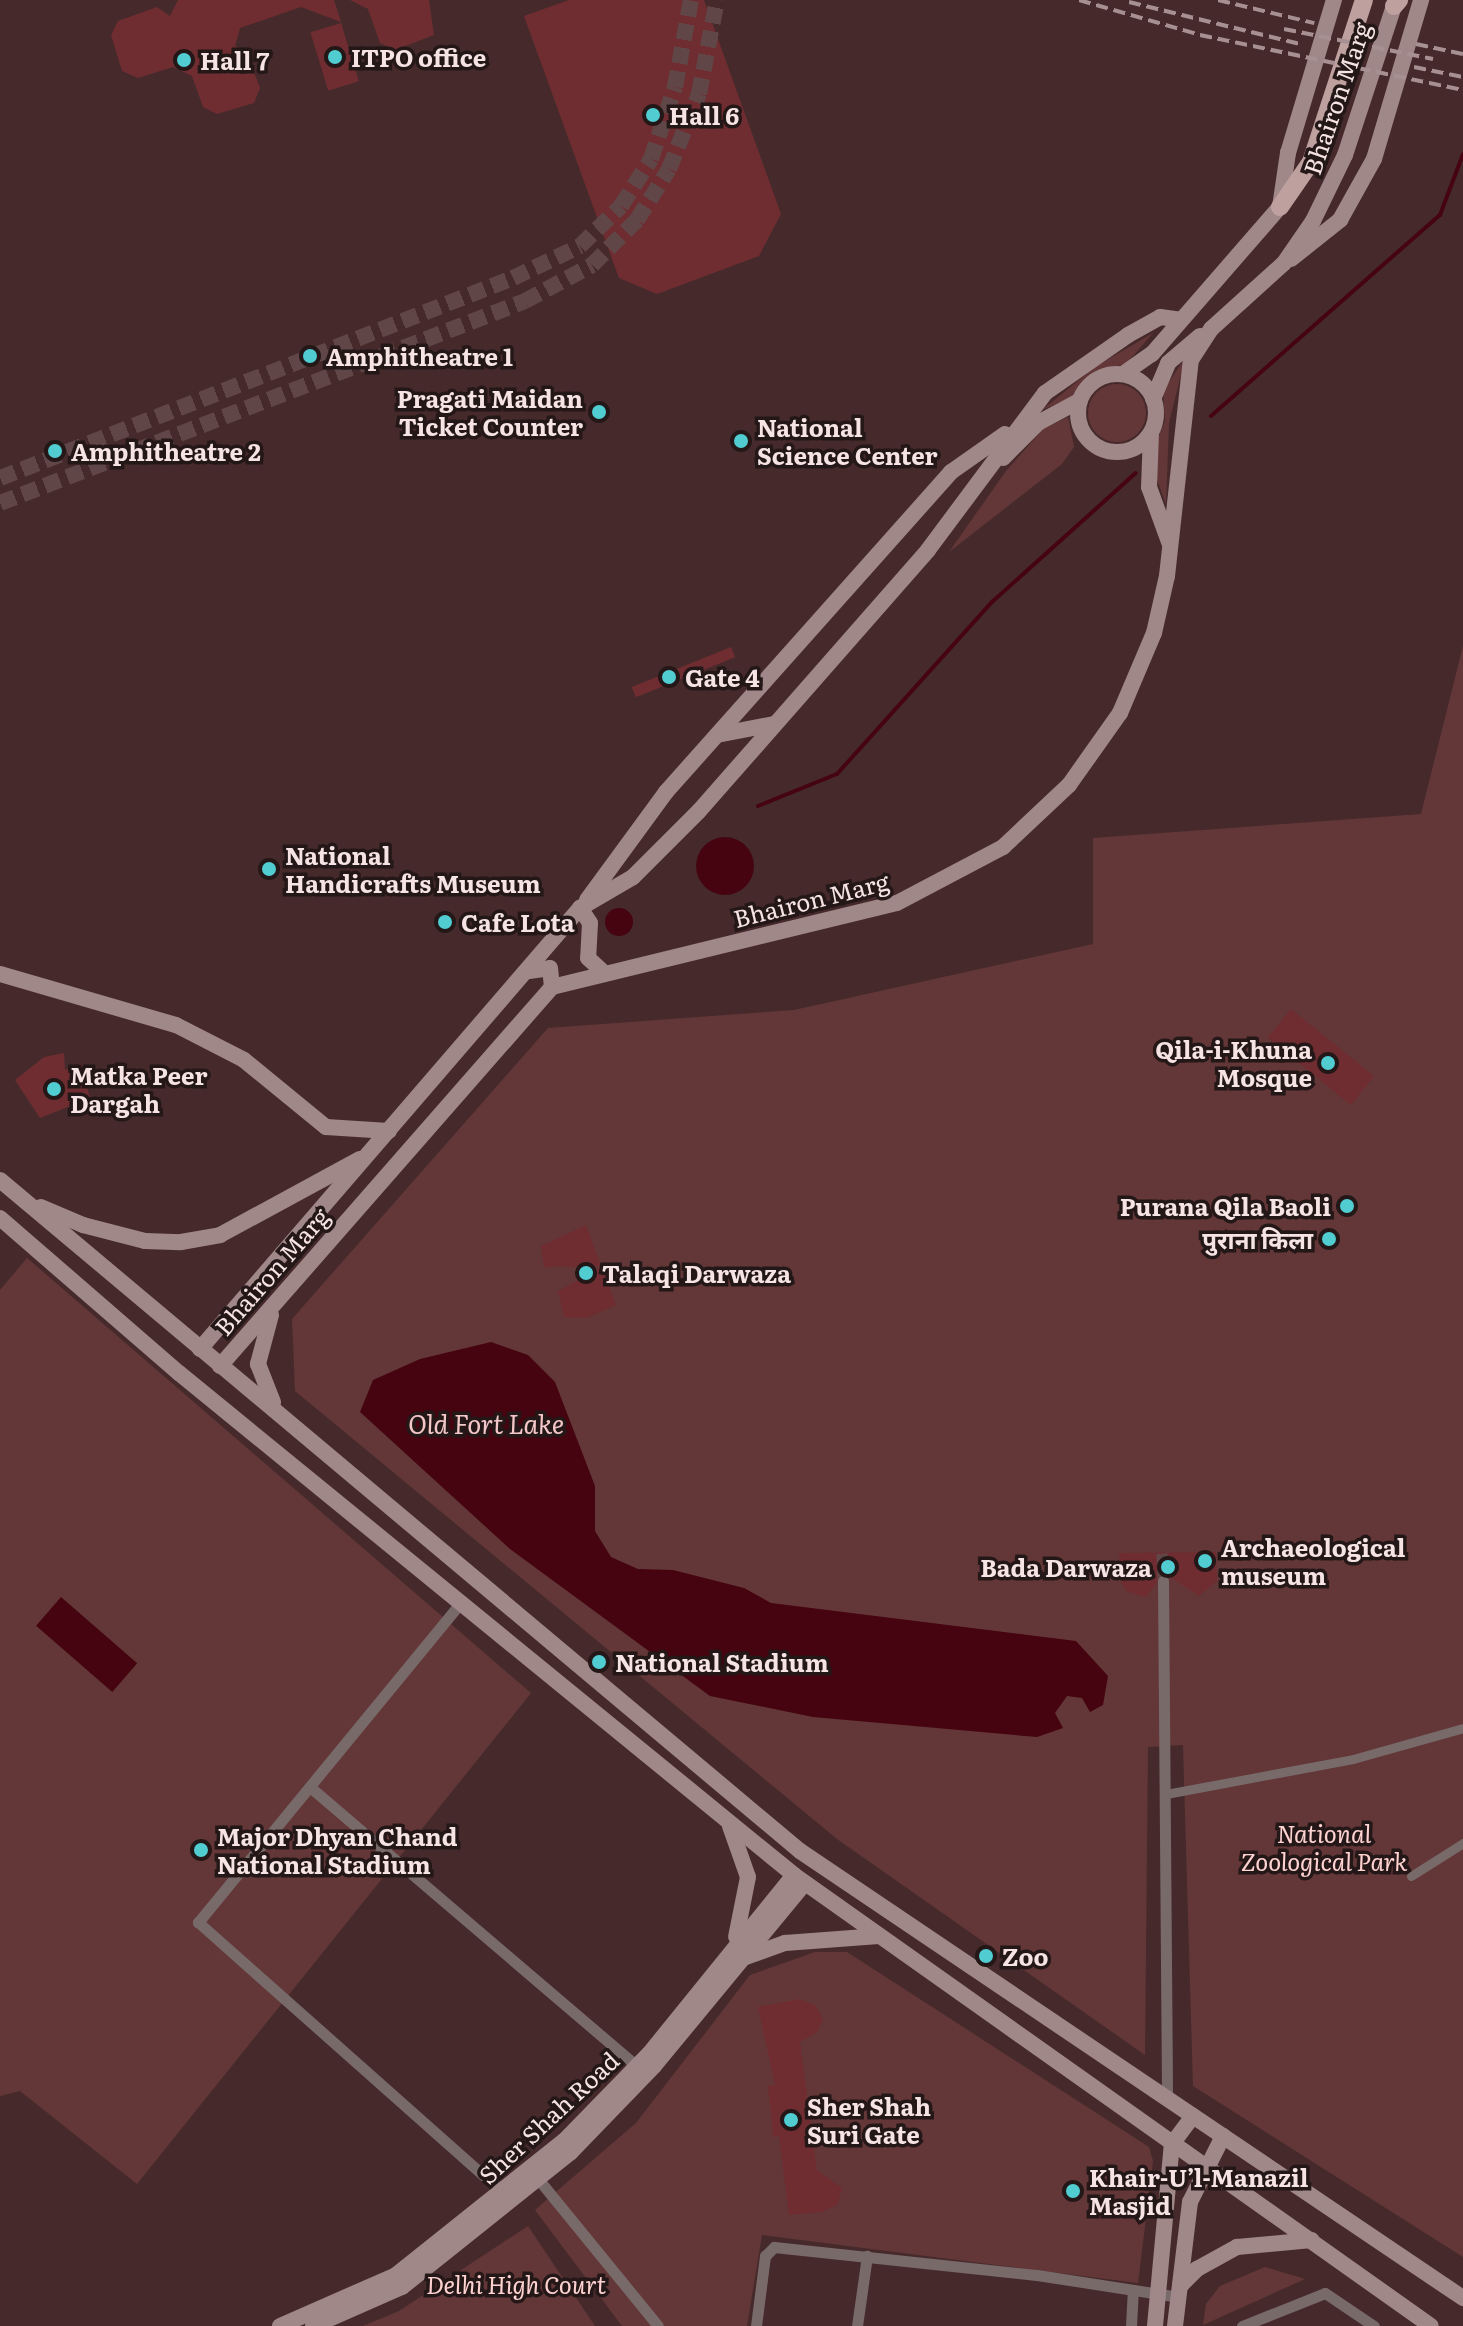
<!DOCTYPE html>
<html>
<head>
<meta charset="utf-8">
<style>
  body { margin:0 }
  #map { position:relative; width:1463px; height:2326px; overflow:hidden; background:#462a2b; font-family:Literata,"Noto Sans Devanagari",serif }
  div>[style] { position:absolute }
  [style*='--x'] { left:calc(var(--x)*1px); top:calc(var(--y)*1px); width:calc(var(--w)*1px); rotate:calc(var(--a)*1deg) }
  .green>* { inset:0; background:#633738 }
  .round { border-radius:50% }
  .water>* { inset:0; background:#45040f; transform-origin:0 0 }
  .stream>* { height:4px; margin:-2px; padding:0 2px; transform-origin:2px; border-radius:2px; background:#45040f }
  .building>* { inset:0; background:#6f2d31; transform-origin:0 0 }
  .minor-tunnel>* { height:11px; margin-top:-5.5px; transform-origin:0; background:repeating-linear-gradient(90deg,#604647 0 11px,transparent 0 16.5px) }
  .secondary-tunnel>* { height:16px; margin-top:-8px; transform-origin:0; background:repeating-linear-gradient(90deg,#604647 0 16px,transparent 0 24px) }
  .pedestrian>* { height:9px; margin:-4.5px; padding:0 4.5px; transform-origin:4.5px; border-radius:4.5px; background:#796a6a }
  .minor>* { height:11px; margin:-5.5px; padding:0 5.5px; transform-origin:5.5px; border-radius:5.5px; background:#796a6a }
  .secondary>* { height:16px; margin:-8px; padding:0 8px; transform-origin:8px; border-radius:8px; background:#a08888 }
  .secondary>.ring { margin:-8px; padding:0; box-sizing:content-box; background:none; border:16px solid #a08888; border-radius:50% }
  .primary>* { height:18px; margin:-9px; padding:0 9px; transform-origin:9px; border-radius:9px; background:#bea09f }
  .rail>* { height:4px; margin-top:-2px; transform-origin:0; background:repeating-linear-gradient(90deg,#a79091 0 12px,transparent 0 18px) }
  .dots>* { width:22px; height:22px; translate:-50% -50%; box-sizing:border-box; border:4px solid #241717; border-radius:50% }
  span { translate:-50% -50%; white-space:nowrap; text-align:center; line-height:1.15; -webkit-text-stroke:7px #241717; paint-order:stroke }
  .poi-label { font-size:24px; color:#f6e3e3; font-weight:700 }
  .left { translate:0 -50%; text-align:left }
  .right { translate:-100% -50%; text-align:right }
  .street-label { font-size:24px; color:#f6e3e3 }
  .park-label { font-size:24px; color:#fed2d1; font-style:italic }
  .water-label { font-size:26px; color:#f3c7c7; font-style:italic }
</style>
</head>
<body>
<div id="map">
  <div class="green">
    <div style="clip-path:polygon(1153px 333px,1126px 364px,1097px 370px,1072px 397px,1042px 410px,1095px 367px)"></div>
    <div style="clip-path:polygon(1185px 358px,1169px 423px,1166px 504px,1155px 474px,1157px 441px,1165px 421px,1163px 391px)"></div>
    <div class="round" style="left:1088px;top:384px;width:58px;height:58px"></div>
    <div style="clip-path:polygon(1068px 417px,1074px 447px,1062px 464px,949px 552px,1006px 471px,1043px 429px)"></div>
    <div style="clip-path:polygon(1463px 646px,1463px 2257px,1193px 2086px,1183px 1745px,1148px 1747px,1145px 2055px,837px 1839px,295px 1391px,292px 1319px,548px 1028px,794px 1010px,1093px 944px,1093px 838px,1421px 814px)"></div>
    <div style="clip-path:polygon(27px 1258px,531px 1693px,137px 2184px,20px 2091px,0 2096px,0 1290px)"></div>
    <div style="clip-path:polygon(815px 1952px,847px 1952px,1149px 2147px,1153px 2161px,1138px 2283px,762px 2235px,747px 2326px,622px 2326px,535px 2210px,636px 2123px,750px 1975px)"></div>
    <div style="clip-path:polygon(528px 2226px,595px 2326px,363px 2326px,399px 2311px)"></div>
    <div style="clip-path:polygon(1265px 2267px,1305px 2279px,1203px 2325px,1206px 2304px,1220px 2286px)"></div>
  </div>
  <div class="water">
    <div class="round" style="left:696px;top:837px;width:58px;height:58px"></div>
    <div class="round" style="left:605px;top:908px;width:28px;height:28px"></div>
    <div style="clip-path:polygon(491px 1342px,528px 1355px,555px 1382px,595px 1486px,595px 1531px,611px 1557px,638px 1569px,673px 1570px,744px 1588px,771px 1603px,1076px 1641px,1108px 1676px,1103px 1705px,1090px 1712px,1082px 1698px,1067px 1696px,1055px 1713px,1063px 1728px,1037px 1737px,813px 1717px,710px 1696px,510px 1549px,360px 1412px,373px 1380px,420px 1359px)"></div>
    <div style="left:61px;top:1597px;width:101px;height:38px;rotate:41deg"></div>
  </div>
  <div class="stream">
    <div style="--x:1211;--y:416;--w:305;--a:-41.3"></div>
    <div style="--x:1440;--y:215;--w:65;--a:-69.3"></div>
    <div style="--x:758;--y:806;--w:85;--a:-22.1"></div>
    <div style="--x:837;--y:774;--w:232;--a:-48"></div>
    <div style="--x:992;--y:602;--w:193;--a:-41.9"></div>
  </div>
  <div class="building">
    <div style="clip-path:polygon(178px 0,334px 0,341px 22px,301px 7px,240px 28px,235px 46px,246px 52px,260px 88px,254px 103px,217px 114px,203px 107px,192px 76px,173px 67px,138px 78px,122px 71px,111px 35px,118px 21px,157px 7px,170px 16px)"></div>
    <div style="clip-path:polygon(350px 0,429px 0,434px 35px,395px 50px,380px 43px,368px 9px)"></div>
    <div style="clip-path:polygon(569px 0,704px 0,781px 214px,759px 256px,657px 294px,619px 278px,524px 16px)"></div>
    <div style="left:341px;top:23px;width:61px;height:32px;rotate:73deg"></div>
    <div style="left:731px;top:647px;width:11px;height:107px;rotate:68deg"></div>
    <div style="left:1291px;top:1009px;width:107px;height:37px;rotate:39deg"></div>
    <div style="clip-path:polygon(64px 1053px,65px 1070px,81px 1064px,90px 1098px,40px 1118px,15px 1080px,44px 1057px)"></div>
    <div style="clip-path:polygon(586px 1225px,601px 1266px,544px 1267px,541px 1246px)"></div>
    <div style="clip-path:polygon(602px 1267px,616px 1305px,587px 1318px,564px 1317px,558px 1291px)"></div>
    <div style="clip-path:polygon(1216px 1552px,1217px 1581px,1199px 1596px,1164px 1573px,1146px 1597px,1127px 1592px,1121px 1582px,1119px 1553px)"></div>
    <div style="clip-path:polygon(800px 1999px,816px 2006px,823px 2019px,817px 2032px,800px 2042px,817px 2170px,842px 2188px,838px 2204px,822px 2212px,789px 2215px,779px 2136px,773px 2137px,768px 2086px,775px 2085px,758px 2007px)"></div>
  </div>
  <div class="minor-tunnel">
    <div style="--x:1162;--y:1553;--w:28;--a:88"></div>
  </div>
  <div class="secondary-tunnel">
    <div style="--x:0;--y:478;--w:551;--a:-21.3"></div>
    <div style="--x:513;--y:278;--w:74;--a:-25.5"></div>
    <div style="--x:580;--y:246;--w:57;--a:-44.3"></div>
    <div style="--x:621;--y:206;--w:56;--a:-57.4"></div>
    <div style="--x:651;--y:159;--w:76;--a:-71.6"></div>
    <div style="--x:675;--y:87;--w:88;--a:-79.6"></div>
    <div style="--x:0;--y:503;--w:563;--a:-21.04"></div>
    <div style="--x:525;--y:301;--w:76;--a:-28.2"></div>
    <div style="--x:592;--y:265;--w:64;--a:-45"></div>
    <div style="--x:637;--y:220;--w:60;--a:-57.9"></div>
    <div style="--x:669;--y:169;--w:81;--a:-68.2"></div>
    <div style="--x:699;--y:94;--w:96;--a:-79.2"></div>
  </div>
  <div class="pedestrian">
    <div style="--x:1166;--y:1794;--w:190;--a:-10.6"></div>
    <div style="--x:1353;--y:1759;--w:114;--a:-15.7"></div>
    <div style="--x:1411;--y:1876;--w:62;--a:-32.4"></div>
  </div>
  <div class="minor">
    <div style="--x:1163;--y:1581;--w:514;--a:89.55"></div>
    <div style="--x:462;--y:1601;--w:416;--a:129.4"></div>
    <div style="--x:198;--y:1922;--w:408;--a:41.6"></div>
    <div style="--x:310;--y:1787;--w:430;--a:40.5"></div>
    <div style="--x:539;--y:2180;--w:188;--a:50.8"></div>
    <div style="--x:756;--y:2326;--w:71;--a:-82.7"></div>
    <div style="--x:765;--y:2256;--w:13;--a:-45"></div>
    <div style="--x:774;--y:2247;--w:264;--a:6.1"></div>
    <div style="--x:1037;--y:2275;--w:144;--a:8.8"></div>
    <div style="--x:857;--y:2326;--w:71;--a:-81.9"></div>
    <div style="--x:1131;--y:2326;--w:34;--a:-87"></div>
    <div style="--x:1242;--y:2326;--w:89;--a:-21.7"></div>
    <div style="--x:1325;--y:2293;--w:59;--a:34"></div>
  </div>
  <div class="secondary">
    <div style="--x:1291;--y:259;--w:63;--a:-38.5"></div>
    <div style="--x:1340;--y:220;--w:70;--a:-60.9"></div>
    <div style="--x:1374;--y:159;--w:166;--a:-73.5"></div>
    <div class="ring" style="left:1078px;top:374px;width:62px;height:62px"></div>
    <div style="--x:1123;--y:374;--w:35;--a:-35"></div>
    <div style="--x:1152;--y:354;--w:195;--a:-49"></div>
    <div style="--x:1280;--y:207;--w:55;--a:-81.6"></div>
    <div style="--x:1288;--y:153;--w:160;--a:-73.3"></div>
    <div style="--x:1153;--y:399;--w:39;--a:-67"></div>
    <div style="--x:1168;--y:363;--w:42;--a:-40.2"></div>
    <div style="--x:1151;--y:433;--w:54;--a:92.1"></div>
    <div style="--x:1149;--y:487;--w:59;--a:70"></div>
    <div style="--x:1003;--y:458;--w:49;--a:-45"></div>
    <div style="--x:1038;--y:423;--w:47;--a:-28.2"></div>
    <div style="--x:717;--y:735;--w:58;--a:-10.9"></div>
    <div style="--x:587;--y:900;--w:134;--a:-53.8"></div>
    <div style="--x:666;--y:792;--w:429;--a:-48.3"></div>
    <div style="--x:951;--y:472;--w:66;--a:-35.1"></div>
    <div style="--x:580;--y:908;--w:18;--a:56"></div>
    <div style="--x:590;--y:923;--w:35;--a:93"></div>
    <div style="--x:588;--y:958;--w:23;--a:43"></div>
    <div style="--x:529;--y:971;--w:21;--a:-8"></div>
    <div style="--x:550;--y:968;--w:19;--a:84"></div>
    <div style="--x:0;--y:974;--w:183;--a:16.2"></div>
    <div style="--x:176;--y:1025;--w:76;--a:27.2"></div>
    <div style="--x:244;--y:1060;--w:106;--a:39.3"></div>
    <div style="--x:326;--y:1127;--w:63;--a:3.6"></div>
    <div style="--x:0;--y:1180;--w:1044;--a:39.99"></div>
    <div style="--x:800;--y:1851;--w:800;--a:33.99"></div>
    <div style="--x:41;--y:1207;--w:46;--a:23.2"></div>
    <div style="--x:83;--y:1225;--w:64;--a:14.5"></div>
    <div style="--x:145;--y:1241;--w:36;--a:2"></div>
    <div style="--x:181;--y:1242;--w:40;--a:-10"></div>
    <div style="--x:220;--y:1235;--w:159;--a:-28.5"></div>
    <div style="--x:0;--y:1218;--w:237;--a:40.9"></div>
    <div style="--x:179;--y:1373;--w:794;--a:39.22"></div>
    <div style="--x:794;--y:1875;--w:780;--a:35.3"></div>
    <div style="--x:271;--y:1315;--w:51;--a:104.9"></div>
    <div style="--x:258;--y:1364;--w:41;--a:68.5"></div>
    <div style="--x:200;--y:1349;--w:582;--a:-49.25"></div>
    <div style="--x:580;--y:908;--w:61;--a:-30.3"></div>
    <div style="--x:633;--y:877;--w:93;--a:-45"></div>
    <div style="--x:699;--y:811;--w:347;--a:-48.7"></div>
    <div style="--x:928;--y:550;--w:196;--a:-53.3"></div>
    <div style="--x:1045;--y:393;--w:101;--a:-34.9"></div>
    <div style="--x:1128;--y:335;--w:37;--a:-29"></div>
    <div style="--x:1160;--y:317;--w:17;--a:7"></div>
    <div style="--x:220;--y:1366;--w:504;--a:-48.78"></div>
    <div style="--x:552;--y:987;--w:355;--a:-13.7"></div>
    <div style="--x:897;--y:903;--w:120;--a:-27.8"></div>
    <div style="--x:1003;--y:847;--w:91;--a:-43.2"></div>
    <div style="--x:1069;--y:785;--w:88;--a:-54.7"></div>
    <div style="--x:1120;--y:713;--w:87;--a:-67"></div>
    <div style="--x:1154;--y:633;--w:58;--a:-77.2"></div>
    <div style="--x:1167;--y:576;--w:217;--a:-83.7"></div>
    <div style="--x:1191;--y:360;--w:37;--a:-57"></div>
    <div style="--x:1211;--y:329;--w:98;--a:-42.1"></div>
    <div style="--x:1284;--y:263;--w:51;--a:-55.4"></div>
    <div style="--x:1313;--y:221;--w:73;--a:-64.1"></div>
    <div style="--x:1345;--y:155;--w:157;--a:-71.8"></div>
    <div style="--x:730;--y:1826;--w:54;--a:70.6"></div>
    <div style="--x:748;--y:1877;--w:61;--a:101.3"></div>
    <div style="--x:743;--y:1958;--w:45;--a:-19.7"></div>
    <div style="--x:785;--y:1943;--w:94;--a:-4.3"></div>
    <div style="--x:1172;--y:2144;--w:35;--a:-53"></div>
    <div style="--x:1180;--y:2286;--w:24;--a:-45"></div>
    <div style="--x:1197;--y:2269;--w:46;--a:-28.8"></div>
    <div style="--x:1237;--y:2247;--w:75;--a:-5.3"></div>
    <div style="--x:280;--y:2326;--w:127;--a:-23.7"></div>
    <div style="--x:396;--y:2275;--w:215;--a:-38.6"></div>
    <div style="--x:564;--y:2141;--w:122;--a:-45.7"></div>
    <div style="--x:649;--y:2054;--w:230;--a:-51"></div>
    <div style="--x:313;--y:2326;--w:97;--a:-23.7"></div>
    <div style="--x:402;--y:2287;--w:215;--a:-38.6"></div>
    <div style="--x:570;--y:2153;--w:121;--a:-46"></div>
    <div style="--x:654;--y:2066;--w:237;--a:-50.5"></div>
    <div style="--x:1155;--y:2326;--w:183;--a:-84.7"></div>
    <div style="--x:1175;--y:2326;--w:125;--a:-83.1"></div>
    <div style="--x:1190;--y:2202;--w:74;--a:-63.4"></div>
  </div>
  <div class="primary">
    <div style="--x:1394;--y:6;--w:8;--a:-50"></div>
    <div style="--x:1280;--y:207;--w:55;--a:-55.4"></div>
    <div style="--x:1311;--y:162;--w:170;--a:-71.9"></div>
  </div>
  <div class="rail">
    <div style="--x:1079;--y:0;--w:126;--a:16.1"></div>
    <div style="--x:1200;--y:35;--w:269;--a:11.8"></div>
    <div style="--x:1218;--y:0;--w:99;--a:13.5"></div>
    <div style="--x:1129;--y:2;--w:176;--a:13.8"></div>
    <div style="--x:1284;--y:29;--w:152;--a:11.4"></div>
    <div style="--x:1416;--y:44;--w:48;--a:12"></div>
    <div style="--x:1414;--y:67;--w:50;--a:11.5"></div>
  </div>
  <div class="dots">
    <div style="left:335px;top:57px;background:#51ccd1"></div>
    <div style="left:184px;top:60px;background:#51ccd1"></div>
    <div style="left:653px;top:115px;background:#51ccd1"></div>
    <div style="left:310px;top:356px;background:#51ccd1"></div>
    <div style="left:599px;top:412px;background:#51ccd1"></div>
    <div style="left:741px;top:441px;background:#51ccd1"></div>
    <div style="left:55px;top:451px;background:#51ccd1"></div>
    <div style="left:669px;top:677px;background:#51ccd1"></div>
    <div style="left:269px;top:869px;background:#51ccd1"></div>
    <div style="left:445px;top:922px;background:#51ccd1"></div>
    <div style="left:1328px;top:1063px;background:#51ccd1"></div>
    <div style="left:54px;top:1089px;background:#51ccd1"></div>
    <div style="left:1347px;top:1206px;background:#51ccd1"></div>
    <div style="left:1329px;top:1239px;background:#51ccd1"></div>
    <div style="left:586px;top:1273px;background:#51ccd1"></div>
    <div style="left:1205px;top:1561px;background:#51ccd1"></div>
    <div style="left:1168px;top:1567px;background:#51ccd1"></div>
    <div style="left:599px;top:1662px;background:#51ccd1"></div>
    <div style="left:201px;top:1850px;background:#51ccd1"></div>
    <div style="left:986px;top:1956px;background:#51ccd1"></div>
    <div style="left:791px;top:2120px;background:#51ccd1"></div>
    <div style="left:1073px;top:2191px;background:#51ccd1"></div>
  </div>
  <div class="poi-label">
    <span class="left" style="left:351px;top:57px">ITPO office</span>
    <span class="left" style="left:200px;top:60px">Hall 7</span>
    <span class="left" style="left:669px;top:115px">Hall 6</span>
    <span class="left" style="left:326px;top:356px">Amphitheatre 1</span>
    <span class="right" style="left:583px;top:412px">Pragati Maidan<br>Ticket Counter</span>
    <span class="left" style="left:757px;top:441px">National<br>Science Center</span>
    <span class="left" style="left:71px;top:451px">Amphitheatre 2</span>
    <span class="left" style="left:685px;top:677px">Gate 4</span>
    <span class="left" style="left:285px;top:869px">National<br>Handicrafts Museum</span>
    <span class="left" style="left:461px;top:922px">Cafe Lota</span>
    <span class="right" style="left:1312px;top:1063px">Qila-i-Khuna<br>Mosque</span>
    <span class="left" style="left:70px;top:1089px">Matka Peer<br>Dargah</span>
    <span class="right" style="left:1331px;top:1206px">Purana Qila Baoli</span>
    <span class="right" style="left:1313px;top:1239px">पुराना किला</span>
    <span class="left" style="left:602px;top:1273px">Talaqi Darwaza</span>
    <span class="left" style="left:1221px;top:1561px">Archaeological<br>museum</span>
    <span class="right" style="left:1152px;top:1567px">Bada Darwaza</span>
    <span class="left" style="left:615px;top:1662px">National Stadium</span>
    <span class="left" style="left:217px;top:1850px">Major Dhyan Chand<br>National Stadium</span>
    <span class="left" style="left:1002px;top:1956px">Zoo</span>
    <span class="left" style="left:807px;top:2120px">Sher Shah<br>Suri Gate</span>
    <span class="left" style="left:1089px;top:2191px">Khair-U’l-Manazil<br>Masjid</span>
  </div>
  <div class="street-label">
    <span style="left:1336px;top:98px;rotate:-71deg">Bhairon Marg</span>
    <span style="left:811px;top:899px;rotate:-14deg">Bhairon Marg</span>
    <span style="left:271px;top:1271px;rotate:-49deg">Bhairon Marg</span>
    <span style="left:548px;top:2117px;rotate:-43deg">Sher Shah Road</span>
  </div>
  <div class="park-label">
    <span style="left:1324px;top:1847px">National<br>Zoological Park</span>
    <span style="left:516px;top:2284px">Delhi High Court</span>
  </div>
  <div class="water-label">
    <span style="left:486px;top:1423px">Old Fort Lake</span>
  </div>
</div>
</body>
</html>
